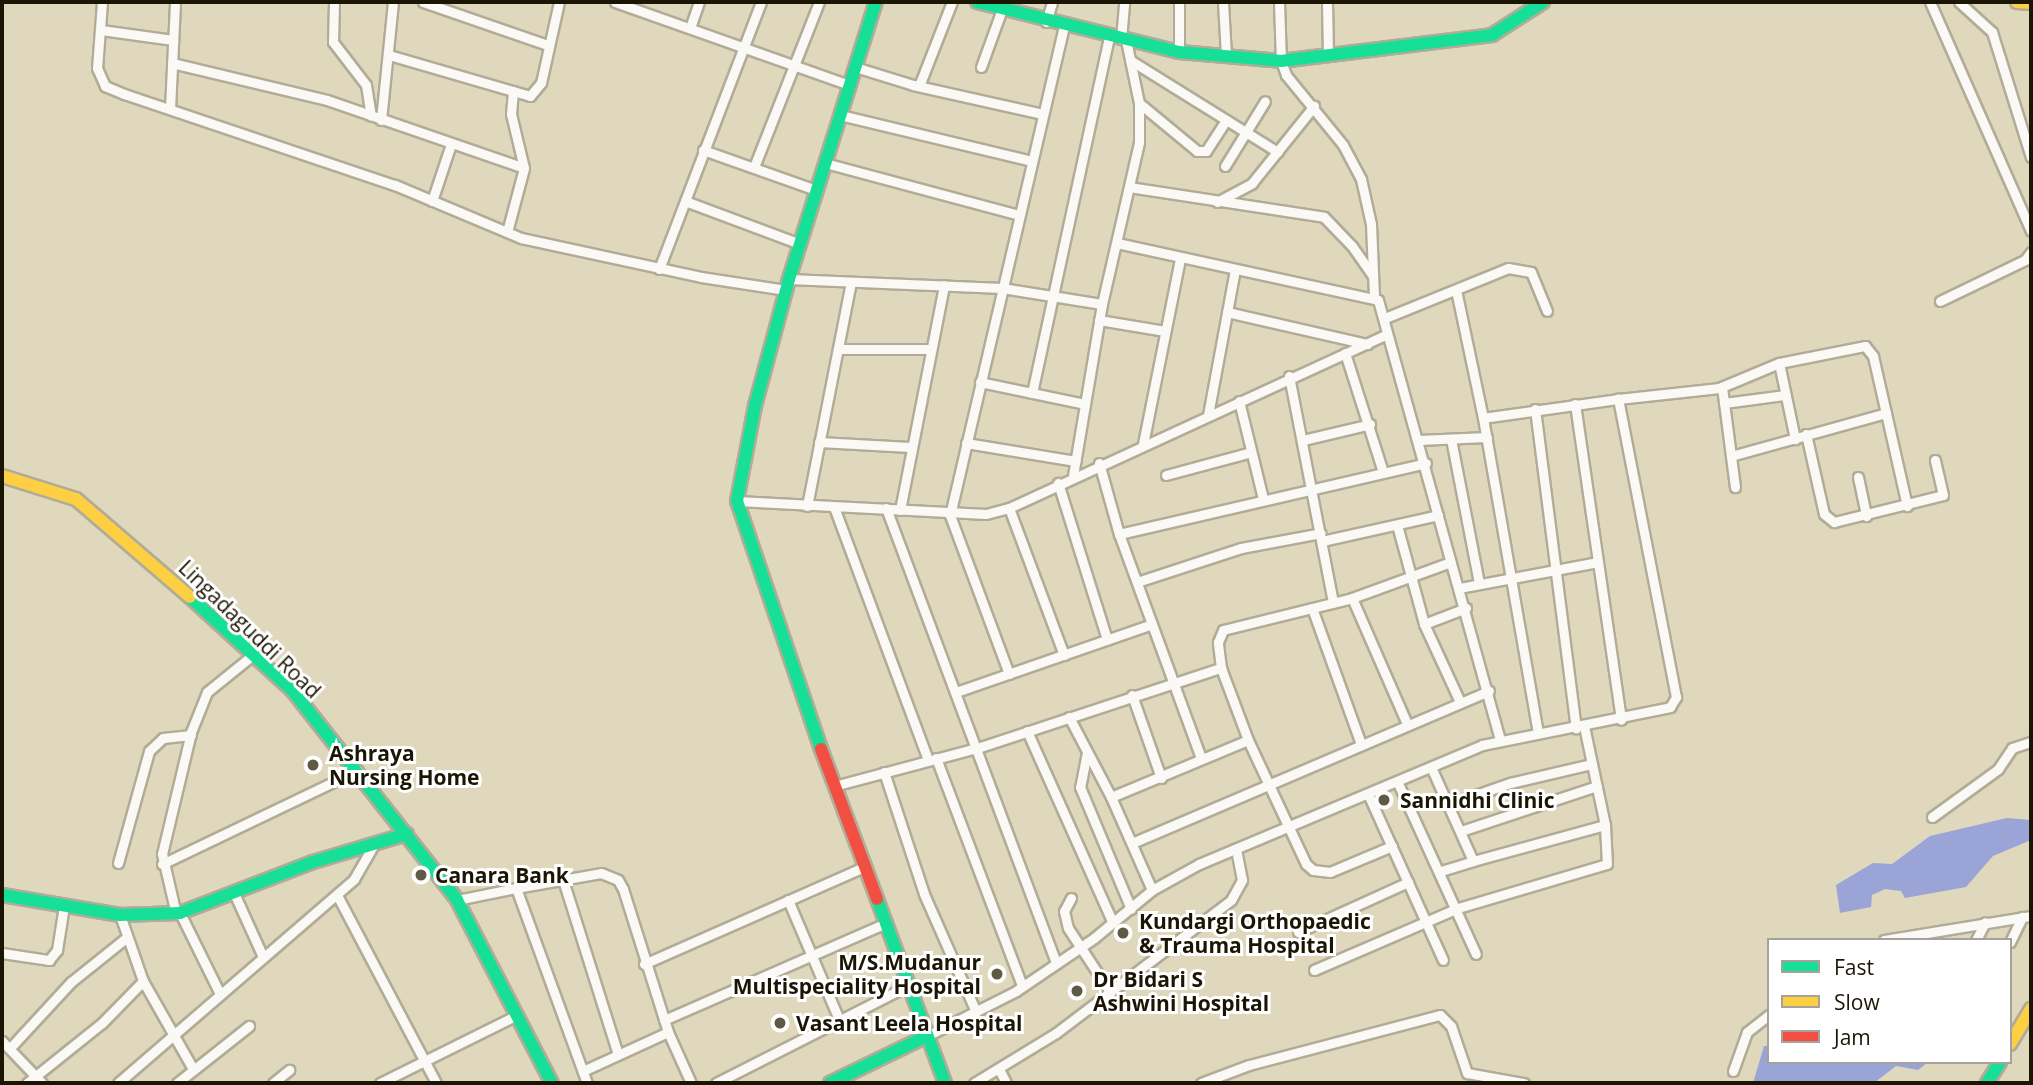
<!DOCTYPE html>
<html>
<head>
<meta charset="utf-8">
<style>
  body { margin:0 }
  #map { position:relative; width:2033px; height:1085px; overflow:hidden; background:#dfd8bd; font-family:"Open Sans",sans-serif }
  div>[style] { position:absolute }
  [style*='--x'] { left:calc(var(--x)*1px); top:calc(var(--y)*1px); width:calc(var(--w)*1px); rotate:calc(var(--a)*1deg) }
  .water>* { inset:0; background:#9aa4d6 }
  .roads { filter:drop-shadow(2px 0 #b1ac97) drop-shadow(-2px 0 #b1ac97) drop-shadow(0 2px #b1ac97) drop-shadow(0 -2px #b1ac97) }
  .street>* { height:9px; margin:-4.5px; padding:0 4.5px; transform-origin:4.5px; border-radius:4.5px; background:#faf9f5 }
  .fast>* { height:12px; margin:-6px; padding:0 6px; transform-origin:6px; border-radius:6px; background:#16e098 }
  .slow>* { height:12px; margin:-6px; padding:0 6px; transform-origin:6px; border-radius:6px; background:#ffcf43 }
  .jam>* { height:12px; margin:-6px; padding:0 6px; transform-origin:6px; border-radius:6px; background:#f24e42 }
  .dots>* { width:19px; height:19px; translate:-50% -50%; box-sizing:border-box; border:4px solid #fff; border-radius:50% }
  span { translate:-50% -50%; white-space:nowrap; text-align:center; line-height:1.15; -webkit-text-stroke:6px #fff; paint-order:stroke }
  .street-label { font-size:21px; color:#1b1604 }
  .poi-label { font-size:21px; color:#1b1604; font-weight:700 }
  .left { translate:0 -50%; text-align:left }
  .right { translate:-100% -50%; text-align:right }
  .frame { position:absolute; inset:0; border:4px solid #1b1604; pointer-events:none }
  .legend { position:absolute; left:1767px; top:938px; width:245px; height:126px; box-sizing:border-box; background:#fff; border:2px solid #a4a29b; margin:0; padding:9px 12px; list-style:none; font-size:21px; color:#1b1604 }
  .legend li { display:flex; align-items:center; gap:14px; height:35px }
  .legend b { width:35px; border:2px solid #a4a29b }
</style>
</head>
<body>
<div id="map">
  <div class="water">
    <div style="clip-path:polygon(2007px 818px,2031px 820px,2031px 840px,1993px 856px,1966px 887px,1905px 898px,1901px 891px,1885px 889px,1872px 895px,1871px 907px,1840px 913px,1836px 885px,1873px 863px,1892px 864px,1930px 836px)"></div>
    <div style="clip-path:polygon(1764px 1046px,1769px 1046px,1769px 1062px,1928px 1062px,1918px 1070px,1896px 1066px,1874px 1083px,1753px 1083px)"></div>
  </div>
  <div class="roads">
    <div class="street">
      <div style="--x:102;--y:2;--w:66;--a:94.3"></div>
      <div style="--x:97;--y:68;--w:20;--a:66"></div>
      <div style="--x:105;--y:86;--w:21;--a:23"></div>
      <div style="--x:124;--y:94;--w:286;--a:18.6"></div>
      <div style="--x:395;--y:185;--w:137;--a:22.8"></div>
      <div style="--x:521;--y:238;--w:184;--a:12.2"></div>
      <div style="--x:701;--y:277;--w:86;--a:8.7"></div>
      <div style="--x:334;--y:2;--w:40;--a:91.4"></div>
      <div style="--x:333;--y:42;--w:54;--a:52.5"></div>
      <div style="--x:366;--y:85;--w:31;--a:81"></div>
      <div style="--x:423;--y:2;--w:131;--a:19.1"></div>
      <div style="--x:615;--y:2;--w:249;--a:19.5"></div>
      <div style="--x:1223;--y:2;--w:54;--a:86.8"></div>
      <div style="--x:1279;--y:2;--w:59;--a:88.1"></div>
      <div style="--x:1281;--y:61;--w:15;--a:70"></div>
      <div style="--x:1286;--y:75;--w:90;--a:50.8"></div>
      <div style="--x:1343;--y:145;--w:38;--a:62"></div>
      <div style="--x:1361;--y:179;--w:46;--a:77.5"></div>
      <div style="--x:1371;--y:224;--w:73;--a:87.6"></div>
      <div style="--x:1327;--y:2;--w:54;--a:88.9"></div>
      <div style="--x:1930;--y:2;--w:250;--a:66.2"></div>
      <div style="--x:1959;--y:2;--w:45;--a:42.3"></div>
      <div style="--x:1992;--y:32;--w:131;--a:72.7"></div>
      <div style="--x:1046;--y:22;--w:21;--a:-73"></div>
      <div style="--x:690;--y:28;--w:28;--a:-71"></div>
      <div style="--x:101;--y:30;--w:73;--a:7.9"></div>
      <div style="--x:1121;--y:39;--w:37;--a:-85"></div>
      <div style="--x:1179;--y:52;--w:50;--a:-90"></div>
      <div style="--x:389;--y:55;--w:147;--a:16.2"></div>
      <div style="--x:530;--y:96;--w:17;--a:-50"></div>
      <div style="--x:541;--y:83;--w:83;--a:-77.5"></div>
      <div style="--x:1130;--y:60;--w:174;--a:31.9"></div>
      <div style="--x:172;--y:63;--w:159;--a:13.4"></div>
      <div style="--x:327;--y:100;--w:208;--a:19"></div>
      <div style="--x:855;--y:67;--w:61;--a:17.2"></div>
      <div style="--x:913;--y:85;--w:133;--a:12.6"></div>
      <div style="--x:981;--y:67;--w:62;--a:-70.1"></div>
      <div style="--x:919;--y:86;--w:90;--a:-68.6"></div>
      <div style="--x:1139;--y:103;--w:75;--a:39.6"></div>
      <div style="--x:1197;--y:151;--w:9;--a:0"></div>
      <div style="--x:1206;--y:151;--w:37;--a:-57"></div>
      <div style="--x:170;--y:109;--w:107;--a:-87.3"></div>
      <div style="--x:840;--y:115;--w:197;--a:13.5"></div>
      <div style="--x:381;--y:120;--w:119;--a:-84.2"></div>
      <div style="--x:703;--y:150;--w:120;--a:19.5"></div>
      <div style="--x:825;--y:163;--w:201;--a:15"></div>
      <div style="--x:1225;--y:166;--w:76;--a:-58.4"></div>
      <div style="--x:754;--y:167;--w:177;--a:-68.5"></div>
      <div style="--x:1129;--y:187;--w:197;--a:8.7"></div>
      <div style="--x:1324;--y:217;--w:40;--a:46"></div>
      <div style="--x:1352;--y:246;--w:37;--a:55"></div>
      <div style="--x:432;--y:201;--w:60;--a:-71.6"></div>
      <div style="--x:685;--y:201;--w:123;--a:20.5"></div>
      <div style="--x:1217;--y:202;--w:40;--a:-28"></div>
      <div style="--x:1252;--y:183;--w:99;--a:-51.2"></div>
      <div style="--x:507;--y:232;--w:66;--a:-75.1"></div>
      <div style="--x:524;--y:168;--w:56;--a:-103.5"></div>
      <div style="--x:511;--y:114;--w:23;--a:-85"></div>
      <div style="--x:1117;--y:243;--w:267;--a:12.3"></div>
      <div style="--x:1378;--y:300;--w:456;--a:74.5"></div>
      <div style="--x:659;--y:269;--w:286;--a:-69.1"></div>
      <div style="--x:789;--y:279;--w:213;--a:2.4"></div>
      <div style="--x:1002;--y:288;--w:101;--a:9.1"></div>
      <div style="--x:1102;--y:304;--w:173;--a:99.6"></div>
      <div style="--x:1456;--y:290;--w:131;--a:78.1"></div>
      <div style="--x:1483;--y:418;--w:320;--a:80.1"></div>
      <div style="--x:1940;--y:301;--w:94;--a:-25.8"></div>
      <div style="--x:2025;--y:260;--w:10;--a:-53"></div>
      <div style="--x:1102;--y:304;--w:166;--a:-77.1"></div>
      <div style="--x:1139;--y:142;--w:39;--a:-90"></div>
      <div style="--x:1139;--y:103;--w:64;--a:-101.7"></div>
      <div style="--x:1227;--y:312;--w:144;--a:12.9"></div>
      <div style="--x:1385;--y:318;--w:133;--a:-22.1"></div>
      <div style="--x:1508;--y:268;--w:23;--a:10"></div>
      <div style="--x:1531;--y:272;--w:42;--a:67.7"></div>
      <div style="--x:1099;--y:320;--w:67;--a:9.5"></div>
      <div style="--x:838;--y:349;--w:93;--a:0"></div>
      <div style="--x:1345;--y:353;--w:125;--a:72.3"></div>
      <div style="--x:1779;--y:363;--w:78;--a:78.1"></div>
      <div style="--x:1289;--y:376;--w:231;--a:79"></div>
      <div style="--x:980;--y:382;--w:107;--a:11.8"></div>
      <div style="--x:1722;--y:387;--w:101;--a:82.6"></div>
      <div style="--x:1032;--y:393;--w:365;--a:-77.8"></div>
      <div style="--x:1618;--y:399;--w:102;--a:-6.2"></div>
      <div style="--x:1719;--y:388;--w:65;--a:-22.6"></div>
      <div style="--x:1779;--y:363;--w:88;--a:-11.2"></div>
      <div style="--x:1865;--y:346;--w:13;--a:51"></div>
      <div style="--x:1873;--y:356;--w:154;--a:77.2"></div>
      <div style="--x:1239;--y:401;--w:101;--a:76.2"></div>
      <div style="--x:1724;--y:403;--w:62;--a:-7.5"></div>
      <div style="--x:1575;--y:404;--w:319;--a:81.7"></div>
      <div style="--x:1535;--y:409;--w:322;--a:82.7"></div>
      <div style="--x:1208;--y:415;--w:148;--a:-79.5"></div>
      <div style="--x:1806;--y:434;--w:82;--a:77.3"></div>
      <div style="--x:1824;--y:514;--w:13;--a:39"></div>
      <div style="--x:1834;--y:522;--w:112;--a:-13.9"></div>
      <div style="--x:1943;--y:495;--w:36;--a:-103"></div>
      <div style="--x:1451;--y:439;--w:147;--a:79"></div>
      <div style="--x:1303;--y:440;--w:69;--a:-13.4"></div>
      <div style="--x:1418;--y:440;--w:69;--a:-2.5"></div>
      <div style="--x:819;--y:442;--w:91;--a:3.1"></div>
      <div style="--x:966;--y:443;--w:111;--a:9.3"></div>
      <div style="--x:1143;--y:444;--w:190;--a:-78.7"></div>
      <div style="--x:1731;--y:456;--w:161;--a:-15.5"></div>
      <div style="--x:1099;--y:463;--w:74;--a:74.3"></div>
      <div style="--x:1119;--y:534;--w:239;--a:69.9"></div>
      <div style="--x:1166;--y:475;--w:88;--a:-15.1"></div>
      <div style="--x:1858;--y:477;--w:40;--a:78"></div>
      <div style="--x:1058;--y:483;--w:164;--a:72.6"></div>
      <div style="--x:737;--y:501;--w:249;--a:3"></div>
      <div style="--x:986;--y:514;--w:24;--a:-15"></div>
      <div style="--x:1009;--y:508;--w:414;--a:-24.7"></div>
      <div style="--x:807;--y:506;--w:228;--a:-78.9"></div>
      <div style="--x:834;--y:507;--w:270;--a:69.6"></div>
      <div style="--x:886;--y:508;--w:486;--a:69.5"></div>
      <div style="--x:1009;--y:508;--w:157;--a:69.5"></div>
      <div style="--x:900;--y:510;--w:229;--a:-78.9"></div>
      <div style="--x:1397;--y:525;--w:103;--a:74.7"></div>
      <div style="--x:1424;--y:624;--w:86;--a:65.2"></div>
      <div style="--x:1119;--y:534;--w:315;--a:-13"></div>
      <div style="--x:1322;--y:541;--w:119;--a:-12.6"></div>
      <div style="--x:1137;--y:582;--w:109;--a:-18.1"></div>
      <div style="--x:1241;--y:548;--w:81;--a:-10.6"></div>
      <div style="--x:1459;--y:588;--w:141;--a:-10.6"></div>
      <div style="--x:1352;--y:598;--w:137;--a:66.4"></div>
      <div style="--x:1312;--y:608;--w:145;--a:70.2"></div>
      <div style="--x:1424;--y:624;--w:45;--a:-20.9"></div>
      <div style="--x:1009;--y:674;--w:170;--a:-110.4"></div>
      <div style="--x:950;--y:515;--w:502;--a:-76.88"></div>
      <div style="--x:956;--y:692;--w:207;--a:-19.1"></div>
      <div style="--x:1132;--y:695;--w:88;--a:70.7"></div>
      <div style="--x:1069;--y:717;--w:90;--a:62.3"></div>
      <div style="--x:1027;--y:731;--w:210;--a:65.9"></div>
      <div style="--x:1087;--y:752;--w:36;--a:101"></div>
      <div style="--x:1080;--y:787;--w:132;--a:67.3"></div>
      <div style="--x:936;--y:758;--w:244;--a:69.3"></div>
      <div style="--x:1431;--y:767;--w:103;--a:65.9"></div>
      <div style="--x:1473;--y:861;--w:137;--a:-15.3"></div>
      <div style="--x:884;--y:772;--w:128;--a:71.8"></div>
      <div style="--x:924;--y:894;--w:129;--a:66.2"></div>
      <div style="--x:1397;--y:781;--w:190;--a:65.5"></div>
      <div style="--x:834;--y:786;--w:148;--a:-14.9"></div>
      <div style="--x:977;--y:748;--w:257;--a:-18.2"></div>
      <div style="--x:1368;--y:794;--w:182;--a:65.7"></div>
      <div style="--x:1450;--y:804;--w:64;--a:-19.3"></div>
      <div style="--x:1510;--y:783;--w:83;--a:-13.2"></div>
      <div style="--x:1932;--y:817;--w:82;--a:-36"></div>
      <div style="--x:1998;--y:769;--w:25;--a:-56"></div>
      <div style="--x:2012;--y:748;--w:20;--a:-18"></div>
      <div style="--x:1461;--y:831;--w:143;--a:-18.3"></div>
      <div style="--x:1132;--y:843;--w:388;--a:-23.1"></div>
      <div style="--x:1392;--y:846;--w:67;--a:157.2"></div>
      <div style="--x:1330;--y:872;--w:17;--a:-173"></div>
      <div style="--x:1313;--y:870;--w:9;--a:-139"></div>
      <div style="--x:1306;--y:864;--w:137;--a:-115.1"></div>
      <div style="--x:1248;--y:740;--w:77;--a:-110.6"></div>
      <div style="--x:1221;--y:668;--w:26;--a:-97"></div>
      <div style="--x:1218;--y:642;--w:13;--a:-67"></div>
      <div style="--x:1223;--y:630;--w:133;--a:-13.9"></div>
      <div style="--x:1352;--y:598;--w:105;--a:-20"></div>
      <div style="--x:118;--y:863;--w:116;--a:-74.5"></div>
      <div style="--x:149;--y:751;--w:19;--a:-43"></div>
      <div style="--x:163;--y:738;--w:28;--a:-6"></div>
      <div style="--x:162;--y:864;--w:217;--a:-25.6"></div>
      <div style="--x:1441;--y:871;--w:34;--a:-17"></div>
      <div style="--x:563;--y:880;--w:182;--a:72.5"></div>
      <div style="--x:516;--y:888;--w:86;--a:-10"></div>
      <div style="--x:601;--y:873;--w:18;--a:22"></div>
      <div style="--x:618;--y:880;--w:10;--a:61"></div>
      <div style="--x:623;--y:889;--w:150;--a:72.5"></div>
      <div style="--x:668;--y:1032;--w:94;--a:155.4"></div>
      <div style="--x:1152;--y:890;--w:102;--a:-113.8"></div>
      <div style="--x:1111;--y:797;--w:148;--a:-22.6"></div>
      <div style="--x:234;--y:893;--w:70;--a:65.6"></div>
      <div style="--x:337;--y:895;--w:212;--a:62.2"></div>
      <div style="--x:1071;--y:898;--w:15;--a:118"></div>
      <div style="--x:1064;--y:911;--w:17;--a:77"></div>
      <div style="--x:1068;--y:928;--w:77;--a:56.7"></div>
      <div style="--x:457;--y:900;--w:60;--a:-11.5"></div>
      <div style="--x:516;--y:888;--w:208;--a:70"></div>
      <div style="--x:788;--y:900;--w:127;--a:66.9"></div>
      <div style="--x:180;--y:913;--w:90;--a:63.7"></div>
      <div style="--x:176;--y:914;--w:62;--a:-103.1"></div>
      <div style="--x:162;--y:854;--w:125;--a:-76.6"></div>
      <div style="--x:191;--y:732;--w:43;--a:-68.2"></div>
      <div style="--x:207;--y:692;--w:60;--a:-39"></div>
      <div style="--x:120;--y:915;--w:70;--a:70.8"></div>
      <div style="--x:143;--y:981;--w:101;--a:60.4"></div>
      <div style="--x:1298;--y:932;--w:121;--a:-24.4"></div>
      <div style="--x:1884;--y:940;--w:149;--a:-9.3"></div>
      <div style="--x:1976;--y:940;--w:20;--a:-63"></div>
      <div style="--x:2010;--y:942;--w:28;--a:-64"></div>
      <div style="--x:2;--y:953;--w:48;--a:8.5"></div>
      <div style="--x:49;--y:960;--w:13;--a:-51"></div>
      <div style="--x:57;--y:950;--w:45;--a:-81"></div>
      <div style="--x:644;--y:964;--w:240;--a:-23.8"></div>
      <div style="--x:1314;--y:970;--w:157;--a:-23.3"></div>
      <div style="--x:1458;--y:908;--w:155;--a:-16.5"></div>
      <div style="--x:1607;--y:864;--w:39;--a:-93"></div>
      <div style="--x:1605;--y:825;--w:101;--a:-102"></div>
      <div style="--x:664;--y:1020;--w:240;--a:-23.6"></div>
      <div style="--x:668;--y:1032;--w:56;--a:65.7"></div>
      <div style="--x:927;--y:1036;--w:100;--a:-26.8"></div>
      <div style="--x:1016;--y:991;--w:94;--a:-34.2"></div>
      <div style="--x:1094;--y:938;--w:75;--a:-39.6"></div>
      <div style="--x:1152;--y:890;--w:54;--a:-29"></div>
      <div style="--x:1199;--y:864;--w:307;--a:-22.8"></div>
      <div style="--x:1482;--y:745;--w:192;--a:-11.4"></div>
      <div style="--x:1670;--y:707;--w:12;--a:-59"></div>
      <div style="--x:1676;--y:697;--w:304;--a:-101"></div>
      <div style="--x:1618;--y:399;--w:136;--a:172"></div>
      <div style="--x:2;--y:1041;--w:58;--a:46.4"></div>
      <div style="--x:10;--y:1048;--w:90;--a:-47.3"></div>
      <div style="--x:71;--y:982;--w:72;--a:-38.8"></div>
      <div style="--x:999;--y:1069;--w:16;--a:63"></div>
      <div style="--x:1733;--y:1071;--w:41;--a:-70.3"></div>
      <div style="--x:1747;--y:1032;--w:28;--a:-38"></div>
      <div style="--x:27;--y:1083;--w:96;--a:-38.7"></div>
      <div style="--x:102;--y:1023;--w:59;--a:-45.7"></div>
      <div style="--x:118;--y:1083;--w:312;--a:-40.8"></div>
      <div style="--x:354;--y:879;--w:38;--a:-60"></div>
      <div style="--x:177;--y:1083;--w:92;--a:-38.4"></div>
      <div style="--x:273;--y:1083;--w:21;--a:-39"></div>
      <div style="--x:380;--y:1083;--w:153;--a:-26.4"></div>
      <div style="--x:716;--y:1083;--w:216;--a:-26.9"></div>
      <div style="--x:974;--y:1083;--w:96;--a:-31.4"></div>
      <div style="--x:1056;--y:1033;--w:220;--a:-37.2"></div>
      <div style="--x:1231;--y:900;--w:23;--a:-61"></div>
      <div style="--x:1242;--y:880;--w:32;--a:-101"></div>
      <div style="--x:1201;--y:1083;--w:51;--a:-20.6"></div>
      <div style="--x:1249;--y:1065;--w:197;--a:-14.7"></div>
      <div style="--x:1440;--y:1015;--w:16;--a:45"></div>
      <div style="--x:1451;--y:1026;--w:50;--a:71.2"></div>
      <div style="--x:1467;--y:1073;--w:58;--a:10"></div>
    </div>
    <div class="fast">
      <div style="--x:977;--y:2;--w:208;--a:13.9"></div>
      <div style="--x:1179;--y:52;--w:102;--a:5"></div>
      <div style="--x:1281;--y:61;--w:213;--a:-7"></div>
      <div style="--x:1492;--y:35;--w:61;--a:-32.9"></div>
      <div style="--x:190;--y:597;--w:138;--a:42.4"></div>
      <div style="--x:292;--y:690;--w:267;--a:51.8"></div>
      <div style="--x:457;--y:900;--w:206;--a:62.6"></div>
      <div style="--x:821;--y:749;--w:262;--a:-108.7"></div>
      <div style="--x:737;--y:501;--w:97;--a:-79.3"></div>
      <div style="--x:755;--y:406;--w:131;--a:-75"></div>
      <div style="--x:789;--y:279;--w:290;--a:-72.6"></div>
      <div style="--x:2;--y:895;--w:120;--a:9.6"></div>
      <div style="--x:120;--y:915;--w:60;--a:-1.9"></div>
      <div style="--x:180;--y:913;--w:142;--a:-21"></div>
      <div style="--x:313;--y:862;--w:98;--a:-16.6"></div>
      <div style="--x:877;--y:899;--w:196;--a:69.7"></div>
      <div style="--x:830;--y:1083;--w:108;--a:-25.9"></div>
      <div style="--x:1987;--y:1083;--w:25;--a:-58"></div>
    </div>
    <div class="slow">
      <div style="--x:2017;--y:2;--w:14;--a:4"></div>
      <div style="--x:2;--y:476;--w:77;--a:17.3"></div>
      <div style="--x:76;--y:499;--w:150;--a:40.7"></div>
      <div style="--x:2010;--y:1044;--w:41;--a:-59"></div>
    </div>
    <div class="jam">
      <div style="--x:821;--y:749;--w:160;--a:69.5"></div>
    </div>
  </div>
  <div class="dots">
    <div style="left:313px;top:765px;background:#605a45"></div>
    <div style="left:1384px;top:800px;background:#605a45"></div>
    <div style="left:421px;top:875px;background:#605a45"></div>
    <div style="left:1123px;top:933px;background:#605a45"></div>
    <div style="left:997px;top:974px;background:#605a45"></div>
    <div style="left:1077px;top:991px;background:#605a45"></div>
    <div style="left:780px;top:1023px;background:#605a45"></div>
  </div>
  <div class="street-label">
    <span style="left:250px;top:629px;rotate:44deg">Lingadaguddi Road</span>
  </div>
  <div class="poi-label">
    <span class="left" style="left:329px;top:765px">Ashraya<br>Nursing Home</span>
    <span class="left" style="left:1400px;top:800px">Sannidhi Clinic</span>
    <span class="left" style="left:435px;top:875px">Canara Bank</span>
    <span class="left" style="left:1139px;top:933px">Kundargi Orthopaedic<br>&amp; Trauma Hospital</span>
    <span class="right" style="left:981px;top:974px">M/S.Mudanur<br>Multispeciality Hospital</span>
    <span class="left" style="left:1093px;top:991px">Dr Bidari S<br>Ashwini Hospital</span>
    <span class="left" style="left:796px;top:1023px">Vasant Leela Hospital</span>
  </div>
  <div class="frame"></div>
  <ul class="legend">
  <li><b style="height:9px;background:#16e098"></b>Fast</li>
  <li><b style="height:9px;background:#ffcf43"></b>Slow</li>
  <li><b style="height:9px;background:#f24e42"></b>Jam</li>
  </ul>
</div>
</body>
</html>
